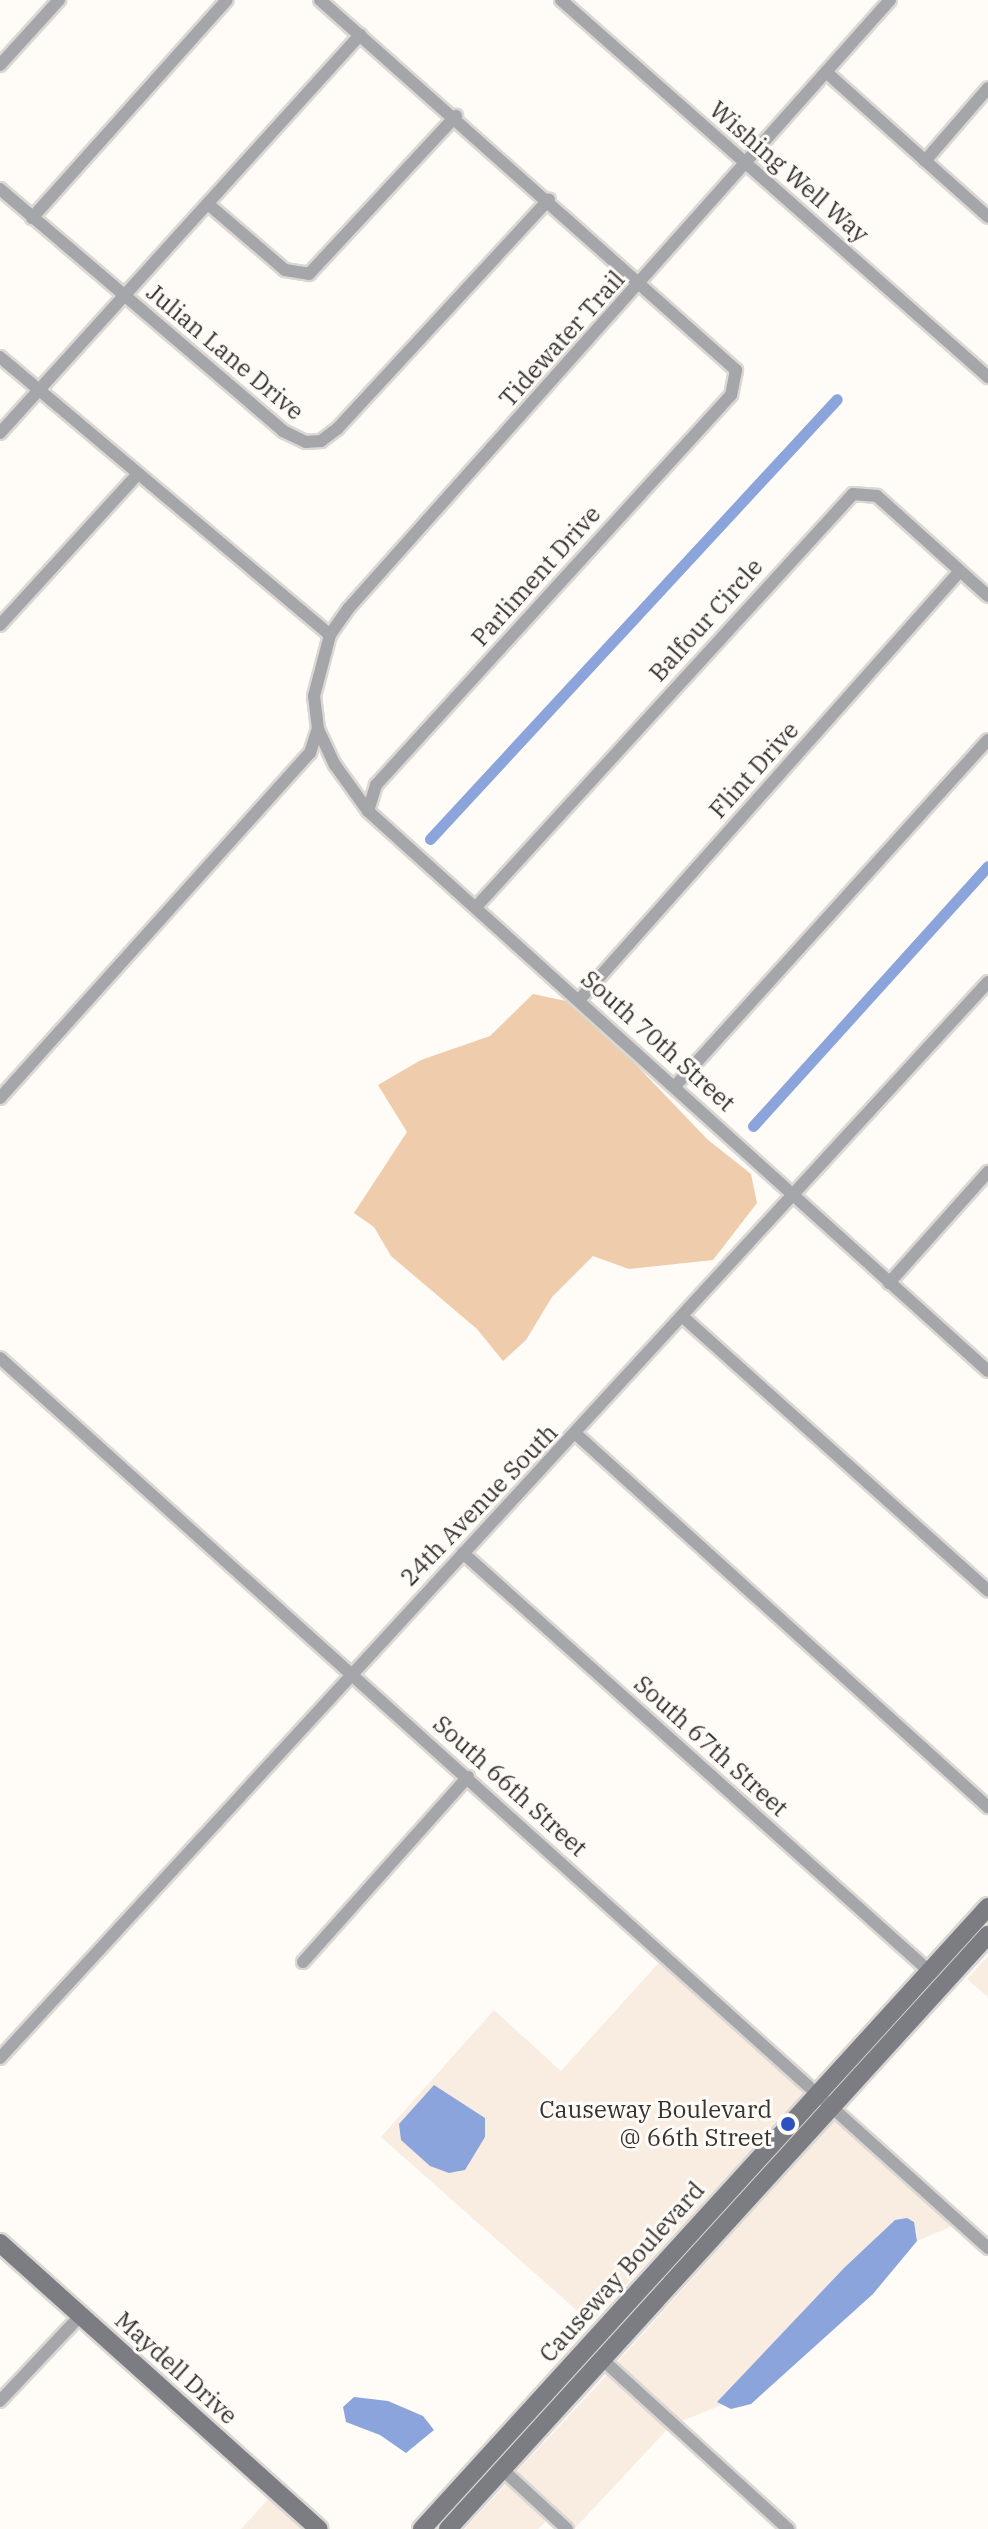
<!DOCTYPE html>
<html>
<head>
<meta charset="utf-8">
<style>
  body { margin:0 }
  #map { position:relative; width:988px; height:2529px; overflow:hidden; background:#fffbf7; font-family:"IBM Plex Serif",serif }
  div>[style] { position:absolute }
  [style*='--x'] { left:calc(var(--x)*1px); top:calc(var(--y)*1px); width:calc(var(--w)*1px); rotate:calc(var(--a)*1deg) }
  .built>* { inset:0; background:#f9ede2; transform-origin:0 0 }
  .green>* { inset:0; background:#efccac }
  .water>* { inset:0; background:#8ba4db }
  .canal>* { height:11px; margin:-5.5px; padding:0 5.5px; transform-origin:5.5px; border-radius:5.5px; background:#8ba4db }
  .roads { filter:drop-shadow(2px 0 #dbd7d4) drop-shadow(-2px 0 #dbd7d4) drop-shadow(0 2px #dbd7d4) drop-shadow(0 -2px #dbd7d4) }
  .street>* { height:12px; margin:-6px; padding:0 6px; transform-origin:6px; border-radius:6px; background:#a5a6a9 }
  .secondary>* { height:18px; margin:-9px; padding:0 9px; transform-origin:9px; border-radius:9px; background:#7b7d82 }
  .dots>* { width:22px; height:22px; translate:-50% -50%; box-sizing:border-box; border:4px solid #fffbf7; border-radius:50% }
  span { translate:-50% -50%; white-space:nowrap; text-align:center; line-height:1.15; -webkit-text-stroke:6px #fffbf7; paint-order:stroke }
  .street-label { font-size:24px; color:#363432 }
  .poi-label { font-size:24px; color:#363432 }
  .right { translate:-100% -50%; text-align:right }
</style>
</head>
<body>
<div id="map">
  <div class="built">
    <div style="clip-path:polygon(988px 1956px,988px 1997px,967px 1979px)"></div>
    <div style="clip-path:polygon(663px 1958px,805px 2092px,591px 2323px,381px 2137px,494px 2010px,561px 2071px)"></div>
    <div style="clip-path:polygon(836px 2118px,949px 2221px,950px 2227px,917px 2241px,917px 2230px,718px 2402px,722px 2405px,679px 2422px,616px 2364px)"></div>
    <div style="left:609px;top:2373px;width:81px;height:138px;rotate:43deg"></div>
    <div style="clip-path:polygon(508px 2482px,548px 2519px,538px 2529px,465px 2529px)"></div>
    <div style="clip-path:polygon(274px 2493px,315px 2529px,241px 2529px)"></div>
  </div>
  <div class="green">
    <div style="clip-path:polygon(533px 994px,566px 1001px,621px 1049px,707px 1139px,751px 1174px,757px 1203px,713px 1260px,629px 1269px,593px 1256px,552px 1297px,526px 1340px,503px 1361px,477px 1329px,391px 1256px,374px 1227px,354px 1213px,407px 1132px,378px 1085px,421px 1060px,490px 1036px)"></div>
  </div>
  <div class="water">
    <div style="clip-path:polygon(434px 2085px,485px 2118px,485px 2137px,465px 2170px,449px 2173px,430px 2166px,401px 2140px,399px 2124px)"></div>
    <div style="clip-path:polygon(907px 2218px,914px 2222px,917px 2241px,873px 2294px,751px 2404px,731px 2409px,717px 2402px,844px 2268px,895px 2220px)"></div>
    <div style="clip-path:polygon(354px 2397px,388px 2401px,423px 2416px,434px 2430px,406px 2453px,380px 2435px,346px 2422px,343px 2407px)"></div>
  </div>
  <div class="canal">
    <div style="--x:430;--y:839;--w:599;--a:-47.23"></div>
    <div style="--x:753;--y:1126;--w:350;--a:-47.9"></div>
  </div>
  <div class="roads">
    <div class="street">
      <div style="--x:320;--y:0;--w:557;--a:41.65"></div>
      <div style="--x:736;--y:370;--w:25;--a:101"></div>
      <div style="--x:731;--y:395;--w:527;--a:132.31"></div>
      <div style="--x:376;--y:785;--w:27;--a:107"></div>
      <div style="--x:561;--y:0;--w:570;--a:41.44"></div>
      <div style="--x:890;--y:0;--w:815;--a:131.67"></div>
      <div style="--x:348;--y:609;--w:32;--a:125"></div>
      <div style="--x:330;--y:635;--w:63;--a:104.7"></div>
      <div style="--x:314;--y:696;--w:33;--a:83"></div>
      <div style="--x:318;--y:729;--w:40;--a:65"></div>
      <div style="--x:335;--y:765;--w:57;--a:54.3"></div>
      <div style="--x:368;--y:811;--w:835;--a:42.09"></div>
      <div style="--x:0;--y:65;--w:88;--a:-47.8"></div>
      <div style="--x:826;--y:72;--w:217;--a:41.8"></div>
      <div style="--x:925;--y:161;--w:96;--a:-49.2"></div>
      <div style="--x:0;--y:189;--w:372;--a:40.5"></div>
      <div style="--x:283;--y:431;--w:25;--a:26"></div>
      <div style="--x:306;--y:442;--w:15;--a:-4"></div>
      <div style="--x:321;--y:441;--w:21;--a:-37"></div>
      <div style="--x:338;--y:428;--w:311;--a:-47.3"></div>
      <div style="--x:208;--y:204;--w:101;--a:40.6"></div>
      <div style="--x:285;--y:270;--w:24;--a:9"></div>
      <div style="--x:309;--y:274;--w:216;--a:-47.1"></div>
      <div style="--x:32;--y:218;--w:292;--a:-48.2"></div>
      <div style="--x:0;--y:357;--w:431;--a:40.1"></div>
      <div style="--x:0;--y:433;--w:537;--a:-47.87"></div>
      <div style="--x:0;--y:625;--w:205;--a:-47.6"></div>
      <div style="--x:476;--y:907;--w:559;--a:-47.61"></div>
      <div style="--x:853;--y:494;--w:24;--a:5"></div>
      <div style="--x:877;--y:496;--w:149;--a:42"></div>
      <div style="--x:580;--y:999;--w:572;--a:-48.4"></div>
      <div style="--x:676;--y:1085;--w:465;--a:-47.9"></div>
      <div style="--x:0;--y:1098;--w:464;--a:-48.1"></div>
      <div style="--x:310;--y:753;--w:25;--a:-72"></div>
      <div style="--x:889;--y:1283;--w:149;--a:-48.3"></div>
      <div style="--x:682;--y:1316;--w:411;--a:41.9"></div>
      <div style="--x:0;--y:1358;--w:1330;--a:42.01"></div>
      <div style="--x:576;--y:1434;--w:556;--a:42.16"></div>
      <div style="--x:463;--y:1553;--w:626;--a:41.89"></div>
      <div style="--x:303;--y:1962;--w:248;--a:-48.3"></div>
      <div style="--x:0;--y:2058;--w:1461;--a:-47.44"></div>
      <div style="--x:603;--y:2360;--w:251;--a:42.4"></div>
      <div style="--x:0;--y:2401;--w:118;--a:-46.7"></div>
      <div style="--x:503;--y:2470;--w:87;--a:42.7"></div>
    </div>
    <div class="secondary">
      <div style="--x:0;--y:2243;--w:428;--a:41.9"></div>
      <div style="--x:422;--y:2529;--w:841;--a:-47.7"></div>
      <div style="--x:448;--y:2529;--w:803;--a:-47.73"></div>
    </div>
  </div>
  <div class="dots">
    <div style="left:788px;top:2124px;background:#2b51c0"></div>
  </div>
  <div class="street-label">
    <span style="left:789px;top:172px;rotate:41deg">Wishing Well Way</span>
    <span style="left:562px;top:339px;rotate:-48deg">Tidewater Trail</span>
    <span style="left:225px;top:352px;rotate:40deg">Julian Lane Drive</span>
    <span style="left:536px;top:576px;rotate:-48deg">Parliment Drive</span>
    <span style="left:706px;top:620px;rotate:-48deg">Balfour Circle</span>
    <span style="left:754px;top:770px;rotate:-48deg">Flint Drive</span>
    <span style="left:658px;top:1041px;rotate:42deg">South 70th Street</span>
    <span style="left:479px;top:1505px;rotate:-46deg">24th Avenue South</span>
    <span style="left:711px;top:1746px;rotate:42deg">South 67th Street</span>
    <span style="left:510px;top:1786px;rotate:42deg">South 66th Street</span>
    <span style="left:622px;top:2272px;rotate:-48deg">Causeway Boulevard</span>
    <span style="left:176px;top:2368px;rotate:42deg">Maydell Drive</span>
  </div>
  <div class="poi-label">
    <span class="right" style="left:772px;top:2124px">Causeway Boulevard<br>@ 66th Street</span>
  </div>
</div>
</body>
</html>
